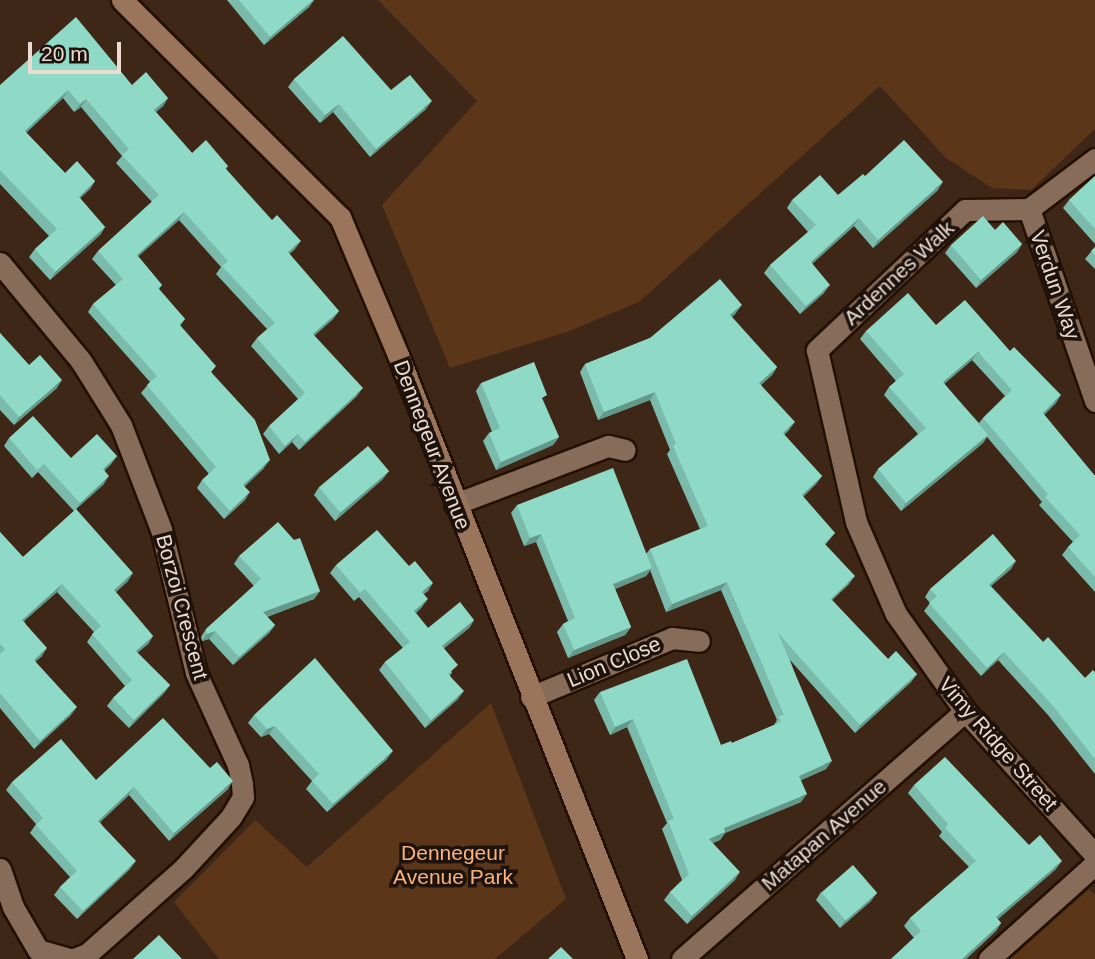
<!DOCTYPE html>
<html>
<head>
<meta charset="utf-8">
<style>
  body { margin:0 }
  #map { position:relative; width:1095px; height:959px; overflow:hidden; background:#3e2717; font-family:Arial,sans-serif }
  div>[style] { position:absolute }
  [style*='--x'] { left:calc(var(--x)*1px); top:calc(var(--y)*1px); width:calc(var(--w)*1px); rotate:calc(var(--a)*1deg) }
  .green>* { inset:0; background:#5b3618 }
  .roads { filter:drop-shadow(2px 0 #241002) drop-shadow(-2px 0 #241002) drop-shadow(0 2px #241002) drop-shadow(0 -2px #241002) }
  .street>* { height:21px; margin:-10.5px; padding:0 10.5px; transform-origin:10.5px; border-radius:10.5px; background:#876c5a }
  .secondary>* { height:21px; margin:-10.5px; padding:0 10.5px; transform-origin:10.5px; border-radius:10.5px; background:#9a755b }
  .wall>* { inset:0; background:#7abbab }
  .shaded-wall>* { inset:0; background:#63998b }
  .building>* { inset:0; background:#8edac7; transform-origin:0 0 }
  span { translate:-50% -50%; white-space:nowrap; text-align:center; line-height:1.15; -webkit-text-stroke:7px #1d130c; paint-order:stroke }
  .street-label { font-size:21px; color:#ebdbd1 }
  .park-label { font-size:21px; color:#fbb27d }
  .scale { position:absolute; left:28px; top:42px; width:93px; height:32px; box-sizing:border-box; border:4px solid #ebdbd1; border-top:0; padding-left:9px; font-size:21px; line-height:24px; white-space:nowrap; color:#ebdbd1; -webkit-text-stroke:5px #1d130c; paint-order:stroke }
</style>
</head>
<body>
<div id="map">
  <div class="green">
    <div style="clip-path:polygon(378px 0,1095px 0,1095px 129px,1031px 190px,992px 188px,946px 158px,880px 86px,639px 302px,567px 332px,450px 368px,382px 205px,477px 101px)"></div>
    <div style="clip-path:polygon(491px 703px,566px 899px,495px 959px,219px 959px,174px 902px,255px 820px,307px 867px)"></div>
    <div style="clip-path:polygon(1089px 889px,1095px 895px,1095px 959px,1010px 959px)"></div>
  </div>
  <div class="roads">
    <div class="street">
      <div style="--x:1095;--y:159;--w:83;--a:142.9"></div>
      <div style="--x:1029;--y:209;--w:64;--a:179.1"></div>
      <div style="--x:965;--y:210;--w:204;--a:136.6"></div>
      <div style="--x:817;--y:350;--w:176;--a:77.2"></div>
      <div style="--x:856;--y:522;--w:100;--a:66.5"></div>
      <div style="--x:896;--y:614;--w:119;--a:54.6"></div>
      <div style="--x:965;--y:711;--w:194;--a:47.9"></div>
      <div style="--x:1029;--y:209;--w:203;--a:71"></div>
      <div style="--x:0;--y:263;--w:127;--a:50.4"></div>
      <div style="--x:81;--y:361;--w:75;--a:58"></div>
      <div style="--x:121;--y:425;--w:111;--a:69"></div>
      <div style="--x:161;--y:529;--w:148;--a:76.3"></div>
      <div style="--x:196;--y:673;--w:101;--a:65.5"></div>
      <div style="--x:238;--y:765;--w:19;--a:78"></div>
      <div style="--x:242;--y:784;--w:13;--a:86"></div>
      <div style="--x:243;--y:797;--w:23;--a:121"></div>
      <div style="--x:231;--y:817;--w:69;--a:132.7"></div>
      <div style="--x:184;--y:868;--w:130;--a:138.4"></div>
      <div style="--x:87;--y:954;--w:14;--a:159"></div>
      <div style="--x:455;--y:504;--w:164;--a:-20.8"></div>
      <div style="--x:608;--y:446;--w:17;--a:13"></div>
      <div style="--x:531;--y:697;--w:153;--a:-22.7"></div>
      <div style="--x:672;--y:638;--w:27;--a:6"></div>
      <div style="--x:0;--y:869;--w:40;--a:71.1"></div>
      <div style="--x:13;--y:907;--w:50;--a:59.8"></div>
      <div style="--x:38;--y:950;--w:33;--a:16"></div>
      <div style="--x:682;--y:959;--w:376;--a:-41.2"></div>
      <div style="--x:989;--y:959;--w:142;--a:-41.9"></div>
    </div>
    <div class="secondary">
      <div style="--x:122;--y:0;--w:308;--a:44.9"></div>
      <div style="--x:340;--y:217;--w:150;--a:67.2"></div>
      <div style="--x:398;--y:355;--w:650;--a:68.41"></div>
    </div>
  </div>
  <div class="wall">
    <div style="clip-path:polygon(227px 0,314px 0,309px 7px,264px 45px)"></div>
    <div style="clip-path:polygon(294px 79px,391px 90px,426px 109px,370px 157px,333px 112px,320px 123px,288px 87px)"></div>
    <div style="clip-path:polygon(0 85px,132px 85px,168px 98px,163px 106px,156px 112px,192px 153px,228px 166px,226px 169px,295px 249px,289px 254px,339px 311px,333px 319px,314px 336px,357px 396px,299px 450px,292px 442px,279px 454px,263px 434px,269px 426px,298px 399px,251px 346px,257px 338px,267px 329px,216px 274px,221px 267px,179px 220px,138px 256px,162px 285px,159px 289px,185px 319px,180px 326px,212px 373px,264px 468px,245px 486px,245px 500px,224px 519px,197px 488px,202px 480px,209px 474px,141px 393px,150px 382px,88px 312px,93px 304px,116px 285px,92px 259px,98px 251px,152px 202px,116px 163px,122px 156px,81px 107px,74px 112px,63px 98px,26px 133px,65px 173px,95px 181px,90px 189px,80px 198px,105px 227px,100px 235px,50px 280px,29px 257px,35px 249px,49px 236px,0 184px)"></div>
    <div style="clip-path:polygon(865px 176px,938px 190px,873px 248px,854px 226px,812px 264px,824px 293px,800px 314px,764px 273px,770px 265px,808px 232px,787px 208px,792px 200px,838px 195px)"></div>
    <div style="clip-path:polygon(1095px 176px,1095px 244px,1063px 208px,1069px 200px)"></div>
    <div style="clip-path:polygon(995px 230px,1022px 244px,1017px 252px,976px 288px,945px 253px,951px 245px)"></div>
    <div style="clip-path:polygon(1095px 247px,1095px 269px,1085px 259px)"></div>
    <div style="clip-path:polygon(736px 313px,732px 317px,777px 367px,772px 375px,761px 385px,789px 430px,784px 435px,822px 476px,816px 484px,803px 497px,835px 533px,825px 545px,849px 584px,832px 600px,888px 659px,917px 674px,911px 682px,855px 733px,790px 660px,826px 769px,801px 780px,801px 802px,725px 833px,720px 840px,713px 843px,735px 880px,687px 924px,664px 900px,670px 892px,682px 880px,662px 829px,667px 823px,627px 727px,610px 735px,594px 700px,600px 692px,721px 745px,732px 743px,774px 725px,777px 720px,721px 590px,666px 612px,650px 570px,646px 576px,615px 589px,631px 627px,625px 635px,568px 658px,557px 632px,563px 624px,568px 621px,536px 542px,524px 546px,511px 513px,517px 505px,646px 554px,650px 549px,700px 529px,667px 454px,670px 450px,650px 400px,598px 420px,580px 372px,585px 364px,650px 338px)"></div>
    <div style="clip-path:polygon(evenodd,936px 325px,1056px 403px,1044px 415px,1095px 476px,1095px 592px,1062px 555px,1068px 547px,1073px 542px,1039px 505px,1042px 502px,987px 437px,983px 443px,901px 511px,873px 477px,878px 469px,918px 434px,884px 395px,889px 387px,896px 381px,860px 339px,866px 331px,936px 325px,972px 360px,1005px 396px,983px 418px,979px 423px,944px 384px,972px 360px)"></div>
    <div style="clip-path:polygon(0 333px,29px 365px,57px 388px,14px 425px,0 410px)"></div>
    <div style="clip-path:polygon(481px 383px,543px 401px,559px 437px,553px 445px,496px 470px,483px 441px,489px 433px,492px 432px,476px 391px)"></div>
    <div style="clip-path:polygon(9px 438px,71px 458px,117px 456px,111px 464px,105px 470px,104px 484px,76px 509px,128px 581px,116px 592px,153px 636px,148px 644px,137px 653px,170px 685px,164px 693px,129px 728px,107px 706px,113px 698px,125px 686px,87px 642px,94px 632px,57px 592px,24px 621px,42px 656px,35px 662px,71px 715px,34px 749px,0 708px,0 532px,23px 557px,74px 511px,38px 472px,32px 478px,4px 446px)"></div>
    <div style="clip-path:polygon(383px 479px,335px 521px,314px 495px,319px 487px)"></div>
    <div style="clip-path:polygon(239px 556px,320px 591px,314px 599px,267px 617px,275px 625px,269px 633px,233px 665px,209px 639px,202px 641px,201px 637px,206px 629px,254px 586px,234px 564px)"></div>
    <div style="clip-path:polygon(336px 565px,428px 591px,423px 594px,422px 607px,416px 613px,428px 628px,474px 620px,469px 628px,444px 648px,452px 673px,450px 675px,458px 699px,425px 728px,379px 670px,385px 662px,403px 648px,359px 597px,354px 601px,330px 573px)"></div>
    <div style="clip-path:polygon(1011px 569px,991px 586px,1043px 642px,1085px 678px,1095px 672px,1095px 774px,1048px 715px,998px 660px,981px 676px,924px 611px,930px 603px,925px 597px,930px 589px)"></div>
    <div style="clip-path:polygon(254px 715px,387px 759px,327px 812px,306px 789px,312px 781px,269px 734px,261px 737px,248px 723px)"></div>
    <div style="clip-path:polygon(96px 780px,228px 789px,169px 841px,129px 795px,100px 822px,130px 869px,77px 919px,54px 895px,60px 887px,70px 877px,30px 833px,36px 824px,6px 790px,12px 782px)"></div>
    <div style="clip-path:polygon(914px 785px,1029px 845px,1056px 869px,998px 919px,1001px 923px,996px 931px,966px 959px,891px 959px,914px 938px,904px 926px,910px 918px,969px 867px,939px 836px,942px 832px,908px 793px)"></div>
    <div style="clip-path:polygon(821px 892px,871px 901px,840px 928px,816px 900px)"></div>
  </div>
  <div class="shaded-wall">
    <div style="clip-path:polygon(314px 0,309px 7px,264px 45px,270px 37px)"></div>
    <div style="clip-path:polygon(68px 90px,63px 98px,19px 139px,25px 131px)"></div>
    <div style="clip-path:polygon(168px 98px,163px 106px,148px 118px,154px 110px)"></div>
    <div style="clip-path:polygon(86px 99px,81px 107px,74px 112px,80px 104px)"></div>
    <div style="clip-path:polygon(432px 101px,426px 109px,370px 157px,376px 149px)"></div>
    <div style="clip-path:polygon(339px 104px,333px 112px,320px 123px,325px 115px)"></div>
    <div style="clip-path:polygon(95px 181px,90px 189px,73px 205px,79px 197px)"></div>
    <div style="clip-path:polygon(943px 182px,938px 190px,873px 248px,878px 240px)"></div>
    <div style="clip-path:polygon(184px 212px,179px 220px,131px 263px,137px 255px)"></div>
    <div style="clip-path:polygon(859px 218px,854px 226px,805px 270px,811px 262px)"></div>
    <div style="clip-path:polygon(105px 227px,100px 235px,50px 280px,55px 272px)"></div>
    <div style="clip-path:polygon(301px 241px,295px 249px,283px 260px,288px 252px)"></div>
    <div style="clip-path:polygon(1022px 244px,1017px 252px,976px 288px,981px 280px)"></div>
    <div style="clip-path:polygon(830px 285px,824px 293px,800px 314px,806px 306px)"></div>
    <div style="clip-path:polygon(742px 305px,736px 313px,725px 323px,730px 315px)"></div>
    <div style="clip-path:polygon(339px 311px,333px 319px,307px 342px,313px 334px)"></div>
    <div style="clip-path:polygon(978px 352px,972px 360px,937px 390px,943px 382px)"></div>
    <div style="clip-path:polygon(777px 367px,772px 375px,754px 391px,759px 383px)"></div>
    <div style="clip-path:polygon(62px 380px,57px 388px,14px 425px,19px 417px)"></div>
    <div style="clip-path:polygon(363px 388px,357px 396px,299px 450px,305px 442px)"></div>
    <div style="clip-path:polygon(655px 392px,650px 400px,598px 420px,604px 412px)"></div>
    <div style="clip-path:polygon(1061px 395px,1056px 403px,1037px 421px,1043px 413px)"></div>
    <div style="clip-path:polygon(795px 422px,789px 430px,777px 441px,783px 433px)"></div>
    <div style="clip-path:polygon(298px 434px,292px 442px,279px 454px,285px 446px)"></div>
    <div style="clip-path:polygon(988px 435px,983px 443px,901px 511px,906px 503px)"></div>
    <div style="clip-path:polygon(559px 437px,553px 445px,496px 470px,501px 462px)"></div>
    <div style="clip-path:polygon(117px 456px,111px 464px,98px 477px,103px 469px)"></div>
    <div style="clip-path:polygon(270px 460px,264px 468px,238px 493px,243px 485px)"></div>
    <div style="clip-path:polygon(389px 471px,383px 479px,335px 521px,340px 513px)"></div>
    <div style="clip-path:polygon(109px 476px,104px 484px,74px 511px,80px 503px)"></div>
    <div style="clip-path:polygon(822px 476px,816px 484px,796px 503px,802px 495px)"></div>
    <div style="clip-path:polygon(250px 492px,245px 500px,224px 519px,230px 511px)"></div>
    <div style="clip-path:polygon(541px 534px,536px 542px,524px 546px,530px 538px)"></div>
    <div style="clip-path:polygon(1016px 561px,1011px 569px,983px 592px,989px 585px)"></div>
    <div style="clip-path:polygon(652px 568px,646px 576px,608px 592px,613px 584px)"></div>
    <div style="clip-path:polygon(133px 573px,128px 581px,109px 598px,114px 590px)"></div>
    <div style="clip-path:polygon(855px 576px,849px 584px,825px 607px,831px 599px)"></div>
    <div style="clip-path:polygon(727px 582px,721px 590px,666px 612px,672px 604px)"></div>
    <div style="clip-path:polygon(433px 583px,428px 591px,416px 600px,422px 592px)"></div>
    <div style="clip-path:polygon(62px 584px,57px 592px,16px 628px,22px 620px)"></div>
    <div style="clip-path:polygon(320px 591px,314px 599px,258px 620px,263px 612px)"></div>
    <div style="clip-path:polygon(428px 599px,422px 607px,409px 619px,414px 611px)"></div>
    <div style="clip-path:polygon(474px 620px,469px 628px,437px 654px,442px 646px)"></div>
    <div style="clip-path:polygon(275px 625px,269px 633px,233px 665px,239px 657px)"></div>
    <div style="clip-path:polygon(631px 627px,625px 635px,568px 658px,574px 650px)"></div>
    <div style="clip-path:polygon(215px 631px,209px 639px,202px 641px,207px 634px)"></div>
    <div style="clip-path:polygon(153px 636px,148px 644px,130px 659px,136px 651px)"></div>
    <div style="clip-path:polygon(47px 648px,42px 656px,28px 668px,34px 660px)"></div>
    <div style="clip-path:polygon(1004px 652px,998px 660px,981px 676px,987px 668px)"></div>
    <div style="clip-path:polygon(917px 674px,911px 682px,855px 733px,860px 725px)"></div>
    <div style="clip-path:polygon(170px 685px,164px 693px,129px 728px,134px 720px)"></div>
    <div style="clip-path:polygon(464px 691px,458px 699px,425px 728px,431px 720px)"></div>
    <div style="clip-path:polygon(77px 707px,71px 715px,34px 749px,40px 741px)"></div>
    <div style="clip-path:polygon(633px 719px,627px 727px,610px 735px,615px 727px)"></div>
    <div style="clip-path:polygon(275px 726px,269px 734px,261px 737px,267px 729px)"></div>
    <div style="clip-path:polygon(393px 751px,387px 759px,327px 812px,333px 804px)"></div>
    <div style="clip-path:polygon(832px 761px,826px 769px,793px 784px,799px 776px)"></div>
    <div style="clip-path:polygon(233px 781px,228px 789px,169px 841px,174px 833px)"></div>
    <div style="clip-path:polygon(134px 787px,129px 795px,93px 829px,98px 821px)"></div>
    <div style="clip-path:polygon(807px 794px,801px 802px,725px 833px,720px 840px,704px 847px,709px 839px,724px 828px)"></div>
    <div style="clip-path:polygon(136px 861px,130px 869px,77px 919px,83px 911px)"></div>
    <div style="clip-path:polygon(1062px 861px,1056px 869px,991px 925px,996px 917px)"></div>
    <div style="clip-path:polygon(740px 872px,735px 880px,687px 924px,692px 916px)"></div>
    <div style="clip-path:polygon(877px 893px,871px 901px,840px 928px,845px 920px)"></div>
    <div style="clip-path:polygon(1001px 923px,996px 931px,970px 955px,966px 959px,962px 959px)"></div>
  </div>
  <div class="building">
    <div style="clip-path:polygon(239px 0,313px 0,270px 37px)"></div>
    <div style="clip-path:polygon(76px 17px,132px 85px,146px 72px,168px 98px,154px 110px,192px 153px,206px 140px,228px 166px,225px 168px,272px 220px,277px 215px,301px 241px,288px 252px,339px 311px,313px 334px,363px 388px,305px 442px,298px 434px,285px 446px,269px 426px,305px 393px,257px 338px,275px 323px,222px 266px,228px 261px,184px 212px,137px 255px,162px 285px,158px 288px,185px 319px,179px 324px,216px 366px,211px 372px,255px 420px,270px 460px,243px 485px,250px 492px,230px 511px,202px 480px,216px 467px,147px 385px,157px 376px,93px 304px,123px 279px,98px 251px,159px 195px,122px 155px,129px 149px,86px 99px,80px 104px,68px 90px,25px 131px,65px 173px,77px 161px,95px 181px,79px 197px,105px 227px,55px 272px,35px 249px,57px 229px,0 170px,0 85px)"></div>
    <div style="clip-path:polygon(343px 36px,391px 90px,410px 75px,432px 101px,376px 149px,339px 104px,325px 115px,294px 79px)"></div>
    <div style="clip-path:polygon(904px 140px,943px 182px,878px 240px,859px 218px,811px 262px,830px 285px,806px 306px,770px 265px,816px 225px,792px 200px,820px 175px,838px 195px,863px 174px,865px 176px)"></div>
    <div style="clip-path:polygon(1095px 176px,1095px 229px,1069px 200px)"></div>
    <div style="clip-path:polygon(983px 216px,995px 230px,1003px 222px,1022px 244px,981px 280px,951px 245px)"></div>
    <div style="clip-path:polygon(1095px 247px,1095px 255px,1091px 251px)"></div>
    <div style="clip-path:polygon(720px 279px,742px 305px,730px 315px,777px 367px,759px 383px,795px 422px,783px 433px,822px 476px,802px 495px,835px 533px,824px 543px,855px 576px,831px 599px,888px 659px,896px 651px,917px 674px,860px 725px,778px 633px,832px 761px,799px 776px,807px 794px,724px 828px,725px 832px,709px 839px,740px 872px,692px 916px,670px 892px,689px 874px,668px 821px,674px 819px,633px 719px,615px 727px,600px 692px,687px 659px,721px 745px,731px 741px,732px 743px,781px 722px,779px 716px,784px 715px,727px 582px,672px 604px,650px 549px,708px 526px,673px 446px,676px 444px,655px 392px,604px 412px,585px 364px,650px 338px)"></div>
    <div style="clip-path:polygon(908px 293px,936px 325px,965px 300px,1010px 351px,1014px 347px,1061px 395px,1043px 413px,1095px 476px,1095px 577px,1068px 547px,1080px 535px,1045px 497px,1048px 494px,983px 418px,1012px 390px,978px 352px,943px 382px,988px 435px,906px 503px,878px 469px,926px 428px,889px 387px,904px 374px,866px 331px)"></div>
    <div style="clip-path:polygon(0 333px,29px 365px,40px 355px,62px 380px,19px 417px,0 395px)"></div>
    <div style="clip-path:polygon(534px 362px,547px 395px,542px 398px,559px 437px,501px 462px,489px 433px,500px 428px,481px 383px)"></div>
    <div style="clip-path:polygon(33px 416px,71px 458px,97px 434px,117px 456px,103px 469px,109px 476px,80px 503px,44px 464px,37px 470px,9px 438px)"></div>
    <div style="left:368px;top:446px;width:33px;height:64px;rotate:50deg"></div>
    <div style="clip-path:polygon(613px 468px,652px 568px,613px 584px,631px 627px,574px 650px,563px 624px,575px 618px,541px 534px,530px 538px,517px 505px)"></div>
    <div style="clip-path:polygon(76px 509px,133px 573px,114px 590px,153px 636px,136px 651px,170px 685px,134px 720px,113px 698px,132px 680px,92px 634px,101px 626px,62px 584px,22px 620px,47px 648px,34px 660px,77px 707px,40px 741px,0 693px,0 654px,5px 649px,0 644px,0 532px,23px 557px)"></div>
    <div style="clip-path:polygon(278px 522px,294px 540px,300px 538px,320px 591px,263px 612px,275px 625px,239px 657px,215px 631px,207px 634px,206px 629px,261px 579px,239px 556px)"></div>
    <div style="clip-path:polygon(377px 530px,409px 566px,415px 561px,433px 583px,422px 592px,428px 599px,414px 611px,428px 628px,460px 602px,474px 620px,442px 646px,458px 665px,448px 674px,464px 691px,431px 720px,385px 662px,410px 642px,365px 589px,360px 593px,336px 565px)"></div>
    <div style="clip-path:polygon(993px 534px,1016px 561px,989px 585px,1043px 642px,1048px 637px,1085px 678px,1093px 670px,1095px 672px,1095px 759px,1054px 707px,1004px 652px,987px 668px,929px 603px,937px 596px,930px 589px)"></div>
    <div style="clip-path:polygon(315px 658px,393px 751px,333px 804px,312px 781px,319px 774px,275px 726px,267px 729px,254px 715px)"></div>
    <div style="clip-path:polygon(163px 718px,210px 768px,217px 762px,233px 781px,174px 833px,134px 787px,98px 821px,136px 861px,83px 911px,60px 887px,77px 871px,36px 825px,43px 818px,12px 782px,61px 739px,96px 780px)"></div>
    <div style="clip-path:polygon(945px 757px,1029px 845px,1040px 835px,1062px 861px,996px 917px,1001px 923px,962px 959px,891px 959px,921px 931px,910px 918px,976px 861px,945px 828px,948px 824px,914px 785px)"></div>
    <div style="left:853px;top:865px;width:37px;height:42px;rotate:49deg"></div>
    <div style="clip-path:polygon(159px 935px,182px 959px,133px 959px)"></div>
    <div style="clip-path:polygon(561px 947px,573px 959px,548px 959px)"></div>
  </div>
  <div class="street-label">
    <span style="left:899px;top:273px;rotate:-43deg">Ardennes Walk</span>
    <span style="left:1055px;top:285px;rotate:71deg">Verdun Way</span>
    <span style="left:432px;top:445px;rotate:69deg">Dennegeur Avenue</span>
    <span style="left:182px;top:607px;rotate:75deg">Borzoi Crescent</span>
    <span style="left:614px;top:662px;rotate:-23deg">Lion Close</span>
    <span style="left:998px;top:744px;rotate:49deg">Vimy Ridge Street</span>
    <span style="left:824px;top:835px;rotate:-41deg">Matapan Avenue</span>
  </div>
  <div class="park-label">
    <span style="left:453px;top:865px">Dennegeur<br>Avenue Park</span>
  </div>
  <div class="scale">20 m</div>
</div>
</body>
</html>
